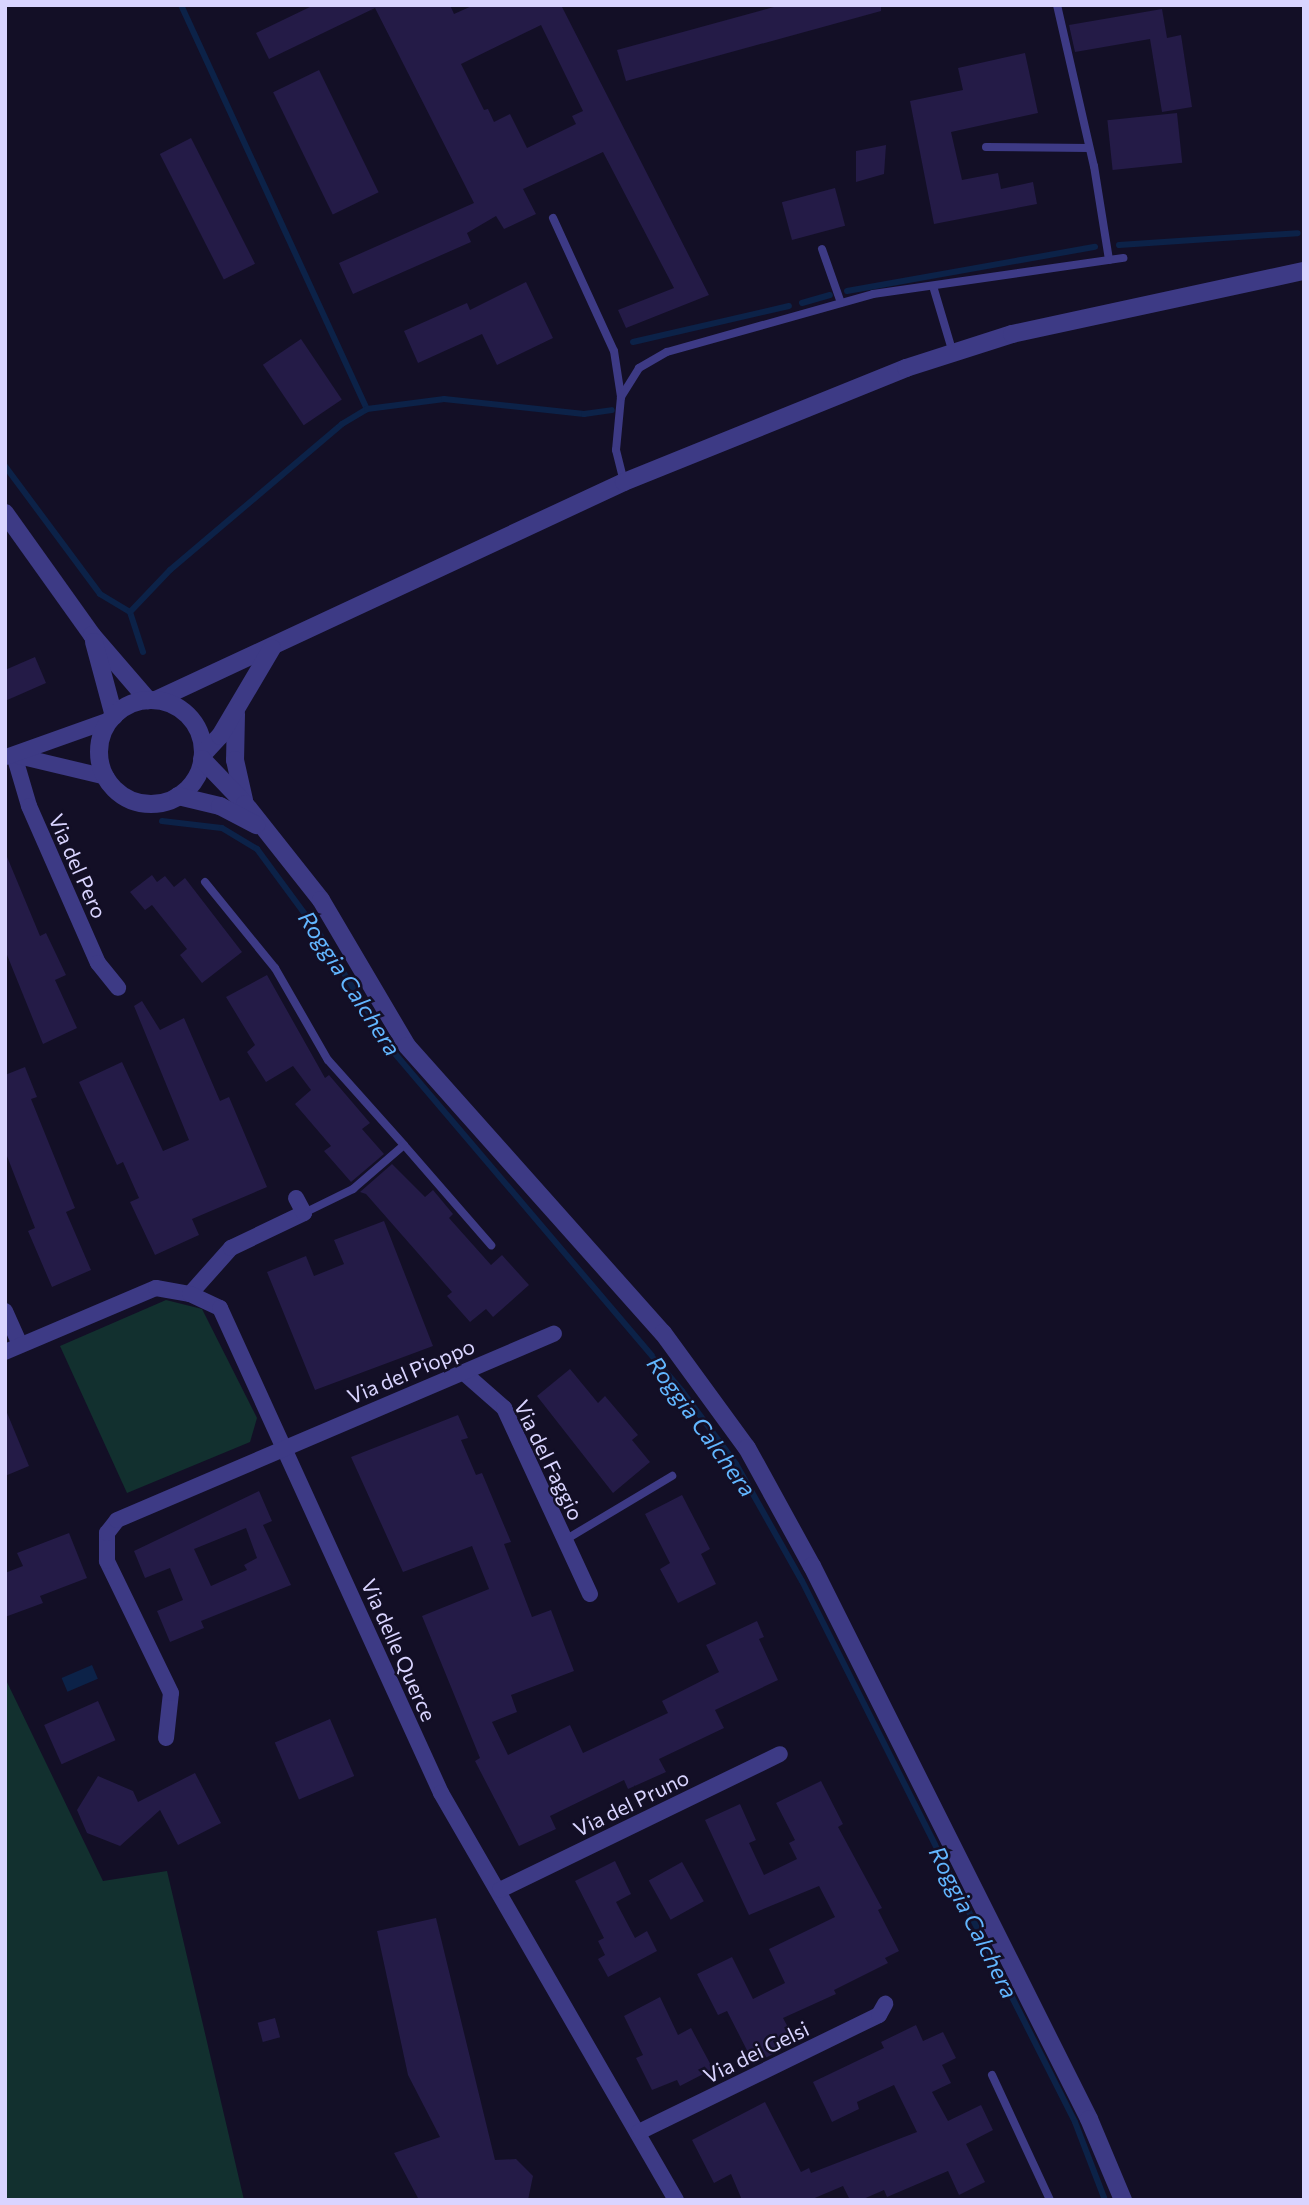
<!DOCTYPE html>
<html>
<head>
<meta charset="utf-8">
<style>
  body { margin:0 }
  #map { position:relative; width:1309px; height:2205px; overflow:hidden; background:#130f26; font-family:Commissioner,sans-serif }
  div>[style] { position:absolute }
  [style*='--x'] { left:calc(var(--x)*1px); top:calc(var(--y)*1px); width:calc(var(--w)*1px); rotate:calc(var(--a)*1deg) }
  .green>* { inset:0; background:#12302f }
  .water>* { inset:0; background:#0c2248; transform-origin:0 0 }
  .stream>* { height:6px; margin:-3px; padding:0 3px; transform-origin:3px; border-radius:3px; background:#0c2248 }
  .building>* { inset:0; background:#241b47; transform-origin:0 0 }
  .service>* { height:8px; margin:-4px; padding:0 4px; transform-origin:4px; border-radius:4px; background:#3d3a85 }
  .minor>* { height:16px; margin:-8px; padding:0 8px; transform-origin:8px; border-radius:8px; background:#3d3a85 }
  .tertiary>* { height:18px; margin:-9px; padding:0 9px; transform-origin:9px; border-radius:9px; background:#3d3a85 }
  .tertiary>.ring { margin:-9px; padding:0; box-sizing:content-box; background:none; border:18px solid #3d3a85; border-radius:50% }
  span { translate:-50% -50%; white-space:nowrap; text-align:center; line-height:1.15; -webkit-text-stroke:5px #130f26; paint-order:stroke }
  .street-label { font-size:21px; color:#d9d4ff }
  .water-label { font-size:23px; color:#62b6ff; font-style:italic }
  .frame { position:absolute; inset:0; border:7px solid #d9d4ff; pointer-events:none }
</style>
</head>
<body>
<div id="map">
  <div class="green">
    <div style="clip-path:polygon(166px 1300px,202px 1309px,257px 1418px,250px 1442px,127px 1493px,60px 1346px)"></div>
    <div style="clip-path:polygon(5px 1678px,103px 1881px,167px 1871px,244px 2200px,5px 2200px)"></div>
  </div>
  <div class="water">
    <div style="left:92px;top:1665px;width:15px;height:33px;rotate:67deg"></div>
  </div>
  <div class="stream">
    <div style="--x:181;--y:5;--w:445;--a:65.3"></div>
    <div style="--x:1119;--y:245;--w:179;--a:-3.8"></div>
    <div style="--x:847;--y:291;--w:252;--a:-10.1"></div>
    <div style="--x:802;--y:303;--w:29;--a:-16"></div>
    <div style="--x:633;--y:342;--w:160;--a:-13"></div>
    <div style="--x:5;--y:466;--w:159;--a:53.4"></div>
    <div style="--x:100;--y:594;--w:35;--a:31"></div>
    <div style="--x:143;--y:652;--w:42;--a:-108"></div>
    <div style="--x:130;--y:612;--w:58;--a:-46.4"></div>
    <div style="--x:170;--y:570;--w:226;--a:-40.3"></div>
    <div style="--x:342;--y:424;--w:29;--a:-31"></div>
    <div style="--x:367;--y:409;--w:78;--a:-7.4"></div>
    <div style="--x:444;--y:399;--w:141;--a:6.1"></div>
    <div style="--x:584;--y:414;--w:28;--a:-8"></div>
    <div style="--x:162;--y:821;--w:60;--a:6.7"></div>
    <div style="--x:222;--y:828;--w:41;--a:31"></div>
    <div style="--x:257;--y:849;--w:104;--a:53.6"></div>
    <div style="--x:319;--y:933;--w:137;--a:58.2"></div>
    <div style="--x:391;--y:1049;--w:449;--a:49.6"></div>
    <div style="--x:682;--y:1391;--w:91;--a:53.5"></div>
    <div style="--x:736;--y:1464;--w:134;--a:60.6"></div>
    <div style="--x:802;--y:1581;--w:606;--a:63.22"></div>
    <div style="--x:1075;--y:2122;--w:84;--a:69"></div>
  </div>
  <div class="building">
    <div style="clip-path:polygon(evenodd,314px 5px,450px 5px,454px 14px,474px 5px,561px 5px,709px 295px,626px 328px,618px 310px,674px 288px,603px 152px,523px 189px,536px 214px,504px 229px,496px 216px,467px 233px,471px 242px,353px 294px,339px 263px,474px 203px,375px 8px,269px 59px,256px 33px,314px 5px,541px 25px,583px 111px,572px 116px,576px 124px,527px 148px,510px 114px,494px 122px,488px 109px,484px 110px,461px 64px,541px 25px)"></div>
    <div style="clip-path:polygon(781px 5px,881px 5px,881px 11px,626px 81px,617px 50px)"></div>
    <div style="clip-path:polygon(1162px 9px,1167px 38px,1181px 35px,1192px 107px,1162px 112px,1150px 39px,1075px 52px,1069px 25px)"></div>
    <div style="clip-path:polygon(1025px 53px,1038px 113px,951px 132px,962px 180px,998px 173px,1001px 189px,1033px 182px,1037px 204px,934px 224px,910px 101px,963px 90px,958px 68px)"></div>
    <div style="left:319px;top:70px;width:136px;height:51px;rotate:64deg"></div>
    <div style="left:1177px;top:113px;width:50px;height:70px;rotate:84deg"></div>
    <div style="left:191px;top:138px;width:141px;height:35px;rotate:63deg"></div>
    <div style="clip-path:polygon(886px 145px,884px 174px,856px 182px,856px 151px)"></div>
    <div style="left:835px;top:188px;width:39px;height:55px;rotate:75deg"></div>
    <div style="clip-path:polygon(526px 282px,553px 338px,497px 365px,482px 334px,418px 363px,404px 331px,467px 303px,470px 310px)"></div>
    <div style="left:301px;top:339px;width:73px;height:46px;rotate:56deg"></div>
    <div style="clip-path:polygon(35px 657px,46px 683px,5px 701px,5px 670px)"></div>
    <div style="clip-path:polygon(5px 852px,40px 936px,46px 933px,66px 975px,55px 980px,77px 1028px,43px 1044px,5px 950px)"></div>
    <div style="clip-path:polygon(152px 875px,157px 882px,165px 876px,174px 887px,185px 878px,242px 952px,202px 983px,180px 955px,187px 949px,152px 905px,145px 910px,130px 892px)"></div>
    <div style="clip-path:polygon(267px 975px,325px 1078px,329px 1075px,370px 1123px,362px 1129px,384px 1154px,351px 1182px,324px 1151px,331px 1146px,295px 1104px,311px 1090px,293px 1066px,266px 1082px,247px 1052px,255px 1045px,226px 997px)"></div>
    <div style="clip-path:polygon(142px 1001px,160px 1030px,184px 1018px,220px 1101px,229px 1097px,267px 1187px,192px 1219px,199px 1235px,155px 1255px,130px 1202px,139px 1198px,123px 1162px,117px 1165px,79px 1082px,122px 1062px,163px 1151px,189px 1140px,134px 1006px)"></div>
    <div style="clip-path:polygon(25px 1067px,37px 1097px,31px 1099px,75px 1208px,66px 1212px,91px 1270px,52px 1287px,28px 1231px,35px 1228px,5px 1151px,5px 1075px)"></div>
    <div style="clip-path:polygon(392px 1164px,425px 1197px,433px 1190px,453px 1214px,449px 1218px,491px 1265px,502px 1255px,529px 1285px,493px 1317px,486px 1309px,470px 1322px,447px 1296px,452px 1292px,366px 1194px,360px 1192px)"></div>
    <div style="clip-path:polygon(384px 1221px,433px 1346px,315px 1390px,267px 1272px,306px 1256px,314px 1276px,344px 1264px,334px 1240px)"></div>
    <div style="clip-path:polygon(570px 1369px,598px 1403px,605px 1396px,638px 1435px,632px 1440px,650px 1462px,613px 1493px,537px 1396px)"></div>
    <div style="clip-path:polygon(5px 1408px,29px 1466px,5px 1476px)"></div>
    <div style="clip-path:polygon(458px 1415px,468px 1438px,461px 1440px,476px 1475px,482px 1473px,511px 1542px,504px 1544px,532px 1617px,551px 1610px,574px 1671px,511px 1695px,517px 1712px,492px 1722px,508px 1755px,570px 1725px,583px 1753px,668px 1713px,662px 1701px,719px 1672px,706px 1645px,757px 1621px,764px 1637px,759px 1639px,778px 1680px,715px 1710px,724px 1728px,659px 1759px,666px 1772px,628px 1789px,624px 1780px,550px 1816px,556px 1829px,519px 1846px,475px 1761px,480px 1758px,422px 1616px,489px 1589px,472px 1546px,403px 1572px,351px 1457px)"></div>
    <div style="clip-path:polygon(evenodd,259px 1491px,272px 1521px,263px 1525px,291px 1585px,201px 1621px,204px 1628px,170px 1642px,157px 1611px,183px 1600px,170px 1568px,145px 1578px,134px 1551px,259px 1491px,246px 1528px,257px 1558px,244px 1565px,247px 1570px,211px 1586px,194px 1549px,246px 1528px)"></div>
    <div style="clip-path:polygon(682px 1495px,710px 1549px,701px 1554px,716px 1584px,678px 1603px,660px 1569px,670px 1563px,645px 1514px)"></div>
    <div style="clip-path:polygon(69px 1533px,87px 1578px,40px 1596px,43px 1603px,5px 1617px,5px 1573px,23px 1566px,17px 1553px)"></div>
    <div style="left:98px;top:1701px;width:43px;height:59px;rotate:66deg"></div>
    <div style="left:330px;top:1719px;width:62px;height:60px;rotate:67deg"></div>
    <div style="clip-path:polygon(195px 1773px,221px 1823px,178px 1845px,160px 1810px,120px 1846px,87px 1833px,77px 1810px,98px 1776px,133px 1791px,138px 1802px)"></div>
    <div style="clip-path:polygon(821px 1781px,843px 1824px,838px 1827px,882px 1908px,878px 1910px,899px 1951px,885px 1958px,888px 1963px,834px 1990px,836px 1994px,783px 2018px,796px 2042px,754px 2064px,727px 2011px,718px 2015px,697px 1974px,732px 1957px,753px 1999px,785px 1983px,769px 1949px,835px 1917px,819px 1886px,749px 1915px,705px 1820px,740px 1804px,756px 1840px,749px 1843px,764px 1875px,797px 1859px,789px 1843px,795px 1840px,776px 1803px)"></div>
    <div style="clip-path:polygon(615px 1861px,631px 1894px,616px 1902px,635px 1938px,647px 1931px,657px 1951px,608px 1977px,598px 1959px,605px 1955px,598px 1941px,604px 1938px,575px 1881px)"></div>
    <div style="left:682px;top:1862px;width:45px;height:38px;rotate:61deg"></div>
    <div style="clip-path:polygon(436px 1918px,495px 2160px,516px 2159px,533px 2176px,528px 2200px,419px 2200px,394px 2153px,440px 2137px,408px 2075px,377px 1931px)"></div>
    <div style="clip-path:polygon(660px 1997px,678px 2035px,691px 2028px,713px 2069px,680px 2086px,677px 2080px,652px 2090px,636px 2058px,643px 2055px,624px 2016px)"></div>
    <div style="left:275px;top:2018px;width:20px;height:18px;rotate:75deg"></div>
    <div style="clip-path:polygon(916px 2025px,923px 2041px,943px 2032px,956px 2058px,942px 2065px,951px 2083px,932px 2092px,948px 2121px,981px 2105px,993px 2130px,966px 2144px,985px 2182px,959px 2195px,948px 2171px,887px 2197px,884px 2190px,861px 2200px,850px 2200px,843px 2186px,810px 2200px,742px 2200px,731px 2174px,714px 2183px,692px 2140px,765px 2102px,801px 2172px,809px 2168px,811px 2173px,917px 2132px,894px 2085px,857px 2102px,859px 2109px,832px 2122px,813px 2082px,884px 2048px,881px 2042px)"></div>
  </div>
  <div class="service">
    <div style="--x:1057;--y:5;--w:165;--a:77.1"></div>
    <div style="--x:1094;--y:166;--w:95;--a:80.9"></div>
    <div style="--x:986;--y:147;--w:103;--a:0.6"></div>
    <div style="--x:553;--y:218;--w:146;--a:65.4"></div>
    <div style="--x:614;--y:351;--w:47;--a:81.3"></div>
    <div style="--x:621;--y:397;--w:53;--a:95.4"></div>
    <div style="--x:616;--y:450;--w:33;--a:76"></div>
    <div style="--x:822;--y:249;--w:57;--a:70.6"></div>
    <div style="--x:933;--y:286;--w:70;--a:73.4"></div>
    <div style="--x:621;--y:397;--w:34;--a:-58"></div>
    <div style="--x:639;--y:368;--w:32;--a:-30"></div>
    <div style="--x:667;--y:352;--w:214;--a:-15.7"></div>
    <div style="--x:873;--y:294;--w:253;--a:-8.2"></div>
    <div style="--x:205;--y:882;--w:111;--a:50.9"></div>
    <div style="--x:275;--y:968;--w:106;--a:60.1"></div>
    <div style="--x:328;--y:1060;--w:114;--a:48.2"></div>
    <div style="--x:304;--y:1213;--w:55;--a:-26.1"></div>
    <div style="--x:353;--y:1189;--w:67;--a:-40.8"></div>
    <div style="--x:404;--y:1145;--w:133;--a:49"></div>
    <div style="--x:565;--y:1540;--w:125;--a:-30.9"></div>
    <div style="--x:992;--y:2075;--w:138;--a:65.1"></div>
  </div>
  <div class="minor">
    <div style="--x:14;--y:755;--w:53;--a:73.6"></div>
    <div style="--x:29;--y:806;--w:171;--a:66.3"></div>
    <div style="--x:98;--y:963;--w:32;--a:51"></div>
    <div style="--x:14;--y:755;--w:95;--a:13.4"></div>
    <div style="--x:6;--y:757;--w:110;--a:-19.6"></div>
    <div style="--x:190;--y:1294;--w:62;--a:-48.3"></div>
    <div style="--x:231;--y:1248;--w:81;--a:-25.6"></div>
    <div style="--x:304;--y:1213;--w:17;--a:-118"></div>
    <div style="--x:5;--y:1311;--w:37;--a:66"></div>
    <div style="--x:5;--y:1352;--w:164;--a:-23"></div>
    <div style="--x:156;--y:1288;--w:35;--a:10"></div>
    <div style="--x:190;--y:1294;--w:33;--a:25"></div>
    <div style="--x:220;--y:1308;--w:533;--a:65.5"></div>
    <div style="--x:441;--y:1793;--w:470;--a:60"></div>
    <div style="--x:463;--y:1372;--w:55;--a:41.3"></div>
    <div style="--x:504;--y:1408;--w:205;--a:65.2"></div>
    <div style="--x:166;--y:1738;--w:45;--a:-83.7"></div>
    <div style="--x:171;--y:1693;--w:147;--a:-115.9"></div>
    <div style="--x:107;--y:1561;--w:28;--a:-90"></div>
    <div style="--x:107;--y:1533;--w:16;--a:-52"></div>
    <div style="--x:117;--y:1520;--w:475;--a:-23.1"></div>
    <div style="--x:500;--y:1890;--w:311;--a:-25.9"></div>
    <div style="--x:639;--y:2132;--w:267;--a:-26"></div>
    <div style="--x:879;--y:2015;--w:13;--a:-61"></div>
  </div>
  <div class="tertiary">
    <div style="--x:5;--y:513;--w:150;--a:54.5"></div>
    <div style="--x:92;--y:635;--w:86;--a:49.3"></div>
    <div style="--x:94;--y:642;--w:77;--a:74.9"></div>
    <div style="--x:156;--y:700;--w:516;--a:-24.98"></div>
    <div style="--x:624;--y:482;--w:304;--a:-22"></div>
    <div style="--x:906;--y:368;--w:111;--a:-17.8"></div>
    <div style="--x:1012;--y:334;--w:299;--a:-12.2"></div>
    <div class="ring" style="left:99px;top:700px;width:86px;height:86px"></div>
    <div style="--x:236;--y:714;--w:46;--a:91.2"></div>
    <div style="--x:235;--y:760;--w:41;--a:77.3"></div>
    <div style="--x:204;--y:753;--w:23;--a:-47"></div>
    <div style="--x:220;--y:736;--w:102;--a:-59.4"></div>
    <div style="--x:202;--y:759;--w:62;--a:46.3"></div>
    <div style="--x:245;--y:804;--w:122;--a:51.6"></div>
    <div style="--x:321;--y:900;--w:169;--a:59.5"></div>
    <div style="--x:407;--y:1046;--w:385;--a:48.3"></div>
    <div style="--x:663;--y:1333;--w:142;--a:53.9"></div>
    <div style="--x:747;--y:1448;--w:135;--a:61.2"></div>
    <div style="--x:812;--y:1566;--w:618;--a:63.39"></div>
    <div style="--x:1089;--y:2119;--w:88;--a:67.2"></div>
    <div style="--x:178;--y:796;--w:43;--a:13.4"></div>
    <div style="--x:220;--y:806;--w:41;--a:27.8"></div>
  </div>
  <div class="street-label">
    <span style="left:78px;top:866px;rotate:66deg">Via del Pero</span>
    <span style="left:411px;top:1371px;rotate:-23deg">Via del Pioppo</span>
    <span style="left:549px;top:1460px;rotate:64deg">Via del Faggio</span>
    <span style="left:399px;top:1650px;rotate:66deg">Via delle Querce</span>
    <span style="left:631px;top:1803px;rotate:-26deg">Via del Pruno</span>
    <span style="left:756px;top:2052px;rotate:-26deg">Via dei Gelsi</span>
  </div>
  <div class="water-label">
    <span style="left:350px;top:983px;rotate:57deg">Roggia Calchera</span>
    <span style="left:702px;top:1426px;rotate:54deg">Roggia Calchera</span>
    <span style="left:974px;top:1922px;rotate:63deg">Roggia Calchera</span>
  </div>
  <div class="frame"></div>
</div>
</body>
</html>
